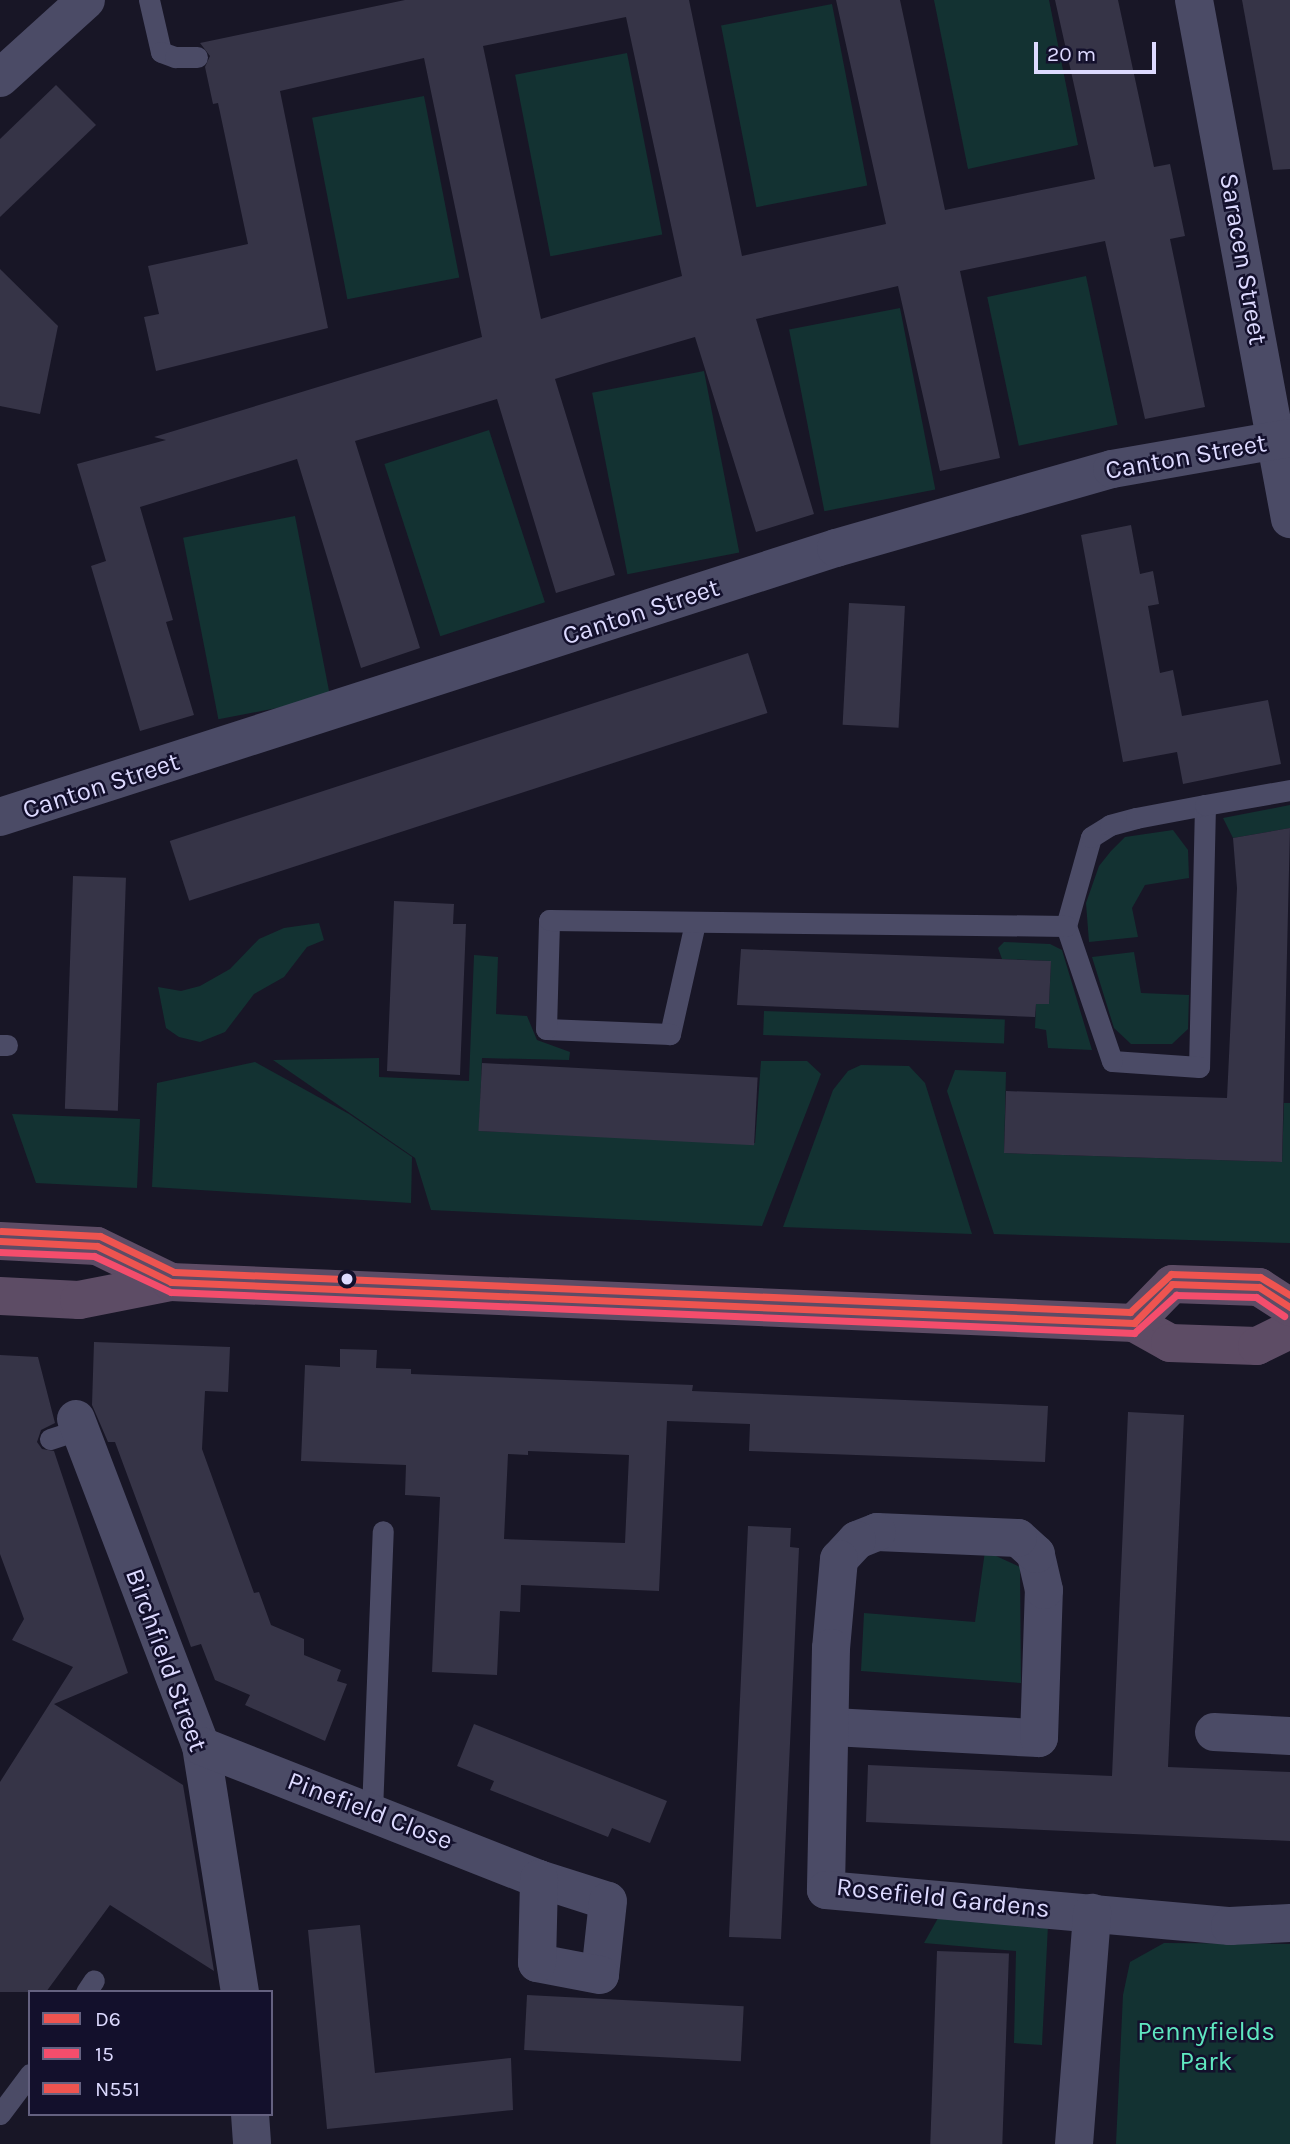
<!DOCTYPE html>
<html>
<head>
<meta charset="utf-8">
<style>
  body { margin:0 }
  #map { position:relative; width:1290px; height:2144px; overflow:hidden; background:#181626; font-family:Karla,sans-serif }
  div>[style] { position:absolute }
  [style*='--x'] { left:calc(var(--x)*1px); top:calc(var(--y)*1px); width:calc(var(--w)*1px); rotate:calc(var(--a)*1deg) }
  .green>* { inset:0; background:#133232; transform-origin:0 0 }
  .building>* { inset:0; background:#363447; transform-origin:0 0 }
  .lane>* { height:21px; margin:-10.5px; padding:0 10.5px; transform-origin:10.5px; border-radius:10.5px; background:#4b4b66 }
  .street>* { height:38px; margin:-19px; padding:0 19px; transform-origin:19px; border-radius:19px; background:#4b4b66 }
  .highway>* { height:38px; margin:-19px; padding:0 19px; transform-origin:19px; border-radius:19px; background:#5d4c65 }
  .bus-1>* { height:7px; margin:-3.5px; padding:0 3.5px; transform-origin:3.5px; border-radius:3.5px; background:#ee5450 }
  .bus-2>* { height:7px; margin:-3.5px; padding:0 3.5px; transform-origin:3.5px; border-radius:3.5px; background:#f44d6c }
  .bus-3>* { height:7px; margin:-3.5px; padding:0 3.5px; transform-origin:3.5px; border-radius:3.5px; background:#ee5450 }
  .dots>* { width:19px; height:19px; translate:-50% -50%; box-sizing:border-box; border:4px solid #13102c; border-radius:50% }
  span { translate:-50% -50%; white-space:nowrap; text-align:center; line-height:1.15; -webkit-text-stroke:5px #13102c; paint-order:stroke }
  .street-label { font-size:26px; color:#dddaff }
  .park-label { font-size:26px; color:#5fe7c0 }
  .legend { position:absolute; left:28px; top:1990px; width:245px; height:126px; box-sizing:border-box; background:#13102c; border:2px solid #646180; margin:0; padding:9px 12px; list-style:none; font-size:21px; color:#dddaff }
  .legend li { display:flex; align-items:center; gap:14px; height:35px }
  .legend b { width:35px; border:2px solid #646180 }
  .scale { position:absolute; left:1034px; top:42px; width:122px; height:32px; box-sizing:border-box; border:4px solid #dddaff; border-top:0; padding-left:9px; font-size:21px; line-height:24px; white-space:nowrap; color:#dddaff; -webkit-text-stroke:5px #13102c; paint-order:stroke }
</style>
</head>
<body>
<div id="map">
  <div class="green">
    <div style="clip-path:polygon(934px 0,1049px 0,1078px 145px,968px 169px)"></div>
    <div style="left:832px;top:4px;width:185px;height:113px;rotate:79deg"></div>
    <div style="left:627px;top:53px;width:185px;height:114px;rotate:79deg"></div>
    <div style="left:424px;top:96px;width:185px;height:114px;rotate:79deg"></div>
    <div style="left:1086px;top:276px;width:152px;height:101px;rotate:78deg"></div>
    <div style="left:900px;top:308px;width:185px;height:113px;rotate:79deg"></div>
    <div style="left:704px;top:371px;width:185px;height:114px;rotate:79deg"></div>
    <div style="left:489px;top:430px;width:181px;height:110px;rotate:72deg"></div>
    <div style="left:295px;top:516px;width:185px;height:114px;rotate:79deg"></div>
    <div style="clip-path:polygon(1290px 805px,1290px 828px,1233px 838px,1223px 818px)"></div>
    <div style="clip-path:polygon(1173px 830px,1188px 850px,1189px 878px,1145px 885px,1132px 908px,1138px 937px,1089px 942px,1086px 903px,1099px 866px,1111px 851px,1125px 837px)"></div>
    <div style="clip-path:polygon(319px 923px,324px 940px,307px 947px,284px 977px,254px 994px,225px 1032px,200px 1042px,179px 1037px,166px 1028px,158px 987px,181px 991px,200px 986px,230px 969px,259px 939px,284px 928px)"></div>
    <div style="clip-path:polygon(1004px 942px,1050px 944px,1062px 950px,1092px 1050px,1048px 1048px,1046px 1030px,1035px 1028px,1036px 1004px,1049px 1004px,1051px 961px,1002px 959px,998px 948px)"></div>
    <div style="clip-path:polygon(1134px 952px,1141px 993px,1189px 995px,1188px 1029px,1172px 1044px,1131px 1044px,1114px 1028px,1092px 957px)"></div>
    <div style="clip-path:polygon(474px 955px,498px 957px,496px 1014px,527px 1016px,537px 1040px,570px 1052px,569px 1060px,482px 1058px,479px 1131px,755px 1143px,761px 1061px,807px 1061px,821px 1074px,762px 1226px,431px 1210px,415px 1158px,273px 1060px,379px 1058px,379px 1077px,469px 1081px)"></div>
    <div style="left:764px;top:1011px;width:241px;height:24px;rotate:2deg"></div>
    <div style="clip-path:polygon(255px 1062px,349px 1114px,412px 1157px,411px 1203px,152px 1187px,157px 1083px)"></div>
    <div style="clip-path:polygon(861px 1065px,909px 1066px,925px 1083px,972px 1234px,783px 1227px,833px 1090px,848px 1071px)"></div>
    <div style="clip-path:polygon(955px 1070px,1006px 1072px,1004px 1153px,1282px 1162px,1284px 1103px,1290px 1103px,1290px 1243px,994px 1234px,947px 1091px)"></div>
    <div style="clip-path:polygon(12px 1114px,140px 1119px,137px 1188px,36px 1183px)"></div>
    <div style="clip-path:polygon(985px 1551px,1020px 1567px,1021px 1683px,861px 1671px,864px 1613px,975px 1622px)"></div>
    <div style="clip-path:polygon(942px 1911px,1048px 1925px,1042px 2045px,1014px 2043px,1016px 1951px,924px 1943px)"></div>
    <div style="clip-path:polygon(1164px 1943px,1290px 1944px,1290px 2144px,1116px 2144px,1123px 1995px,1130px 1962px)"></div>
  </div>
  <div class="building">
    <div style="clip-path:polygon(evenodd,405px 0,689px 0,742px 256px,886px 224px,836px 0,900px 0,945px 210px,1095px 179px,1055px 0,1118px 0,1154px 167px,1170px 164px,1185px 236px,1170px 239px,1205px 407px,1145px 419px,1105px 241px,960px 271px,1000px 458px,940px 471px,898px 286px,756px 319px,814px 514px,756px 532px,695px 337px,606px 363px,555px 379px,615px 575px,556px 593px,497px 399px,355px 441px,420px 648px,361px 668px,297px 459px,140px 507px,173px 620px,166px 622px,194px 715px,140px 731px,91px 566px,106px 561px,77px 464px,166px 440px,154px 437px,482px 337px,424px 58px,280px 91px,328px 328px,156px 371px,144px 317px,159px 314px,148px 266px,248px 244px,218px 103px,213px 104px,205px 67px,210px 56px,200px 43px,405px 0,626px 17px,682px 276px,541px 319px,483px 46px,626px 17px)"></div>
    <div style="clip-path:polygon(1242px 0,1290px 0,1290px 169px,1273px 170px)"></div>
    <div style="clip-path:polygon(56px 85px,96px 125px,0 217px,0 139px)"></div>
    <div style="clip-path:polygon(0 269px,58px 326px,40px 414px,0 406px)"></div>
    <div style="clip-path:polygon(1131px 525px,1140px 574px,1153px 571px,1159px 604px,1148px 606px,1160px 673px,1173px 670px,1182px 716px,1268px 700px,1281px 764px,1183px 784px,1177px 752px,1123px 762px,1081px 535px)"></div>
    <div style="left:849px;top:603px;width:56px;height:122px;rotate:3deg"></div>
    <div style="left:748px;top:653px;width:63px;height:608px;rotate:72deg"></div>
    <div style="clip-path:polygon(1290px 828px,1282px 1162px,1004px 1153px,1006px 1091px,1227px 1098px,1237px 888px,1233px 838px)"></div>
    <div style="left:73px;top:876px;width:53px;height:233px;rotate:2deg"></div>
    <div style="clip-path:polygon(394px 901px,454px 904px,453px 924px,466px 924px,460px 1075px,387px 1071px)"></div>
    <div style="clip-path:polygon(741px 949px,1051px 961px,1049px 1004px,1036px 1004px,1035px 1017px,737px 1005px)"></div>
    <div style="left:482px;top:1063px;width:276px;height:68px;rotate:3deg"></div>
    <div style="clip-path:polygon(94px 1342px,230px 1347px,228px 1392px,205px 1391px,202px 1449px,254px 1593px,259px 1592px,271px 1625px,304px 1639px,304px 1655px,341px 1670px,337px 1681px,347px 1684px,325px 1741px,245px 1705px,250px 1695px,215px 1680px,201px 1644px,191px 1647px,115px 1442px,108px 1442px,92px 1405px)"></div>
    <div style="clip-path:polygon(evenodd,340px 1349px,377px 1350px,376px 1368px,411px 1369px,411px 1374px,693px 1385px,692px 1391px,1048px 1406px,1045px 1462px,749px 1451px,750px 1424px,667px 1421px,659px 1591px,521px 1585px,520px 1612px,500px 1611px,497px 1675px,432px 1672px,440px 1497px,405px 1495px,406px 1465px,301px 1461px,305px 1365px,340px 1367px,340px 1349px,528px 1451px,629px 1455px,625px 1543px,504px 1539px,508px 1454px,528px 1455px,528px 1451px)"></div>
    <div style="clip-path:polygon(0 1355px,38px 1357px,55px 1423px,41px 1430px,37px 1442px,42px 1449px,54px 1451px,128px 1673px,54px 1704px,183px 1785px,214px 1971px,110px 1905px,46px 1992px,0 1992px,0 1782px,73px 1667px,12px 1640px,24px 1619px,0 1554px)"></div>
    <div style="clip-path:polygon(1128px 1412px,1184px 1415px,1168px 1767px,1290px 1772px,1290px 1841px,866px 1822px,868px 1765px,1112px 1776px)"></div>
    <div style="clip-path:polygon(748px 1526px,791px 1528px,790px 1547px,799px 1548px,781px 1939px,729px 1937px)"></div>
    <div style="clip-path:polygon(474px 1724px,667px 1801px,650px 1843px,612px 1828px,608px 1837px,490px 1790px,494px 1781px,457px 1766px)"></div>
    <div style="clip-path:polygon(360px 1925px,375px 2073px,511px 2058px,513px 2110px,327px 2129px,308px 1930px)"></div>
    <div style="left:937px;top:1951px;width:72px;height:193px;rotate:2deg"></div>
    <div style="left:527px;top:1995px;width:217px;height:55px;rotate:3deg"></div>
  </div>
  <div class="lane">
    <div style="--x:149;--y:0;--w:53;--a:77"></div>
    <div style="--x:161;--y:52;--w:15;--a:20"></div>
    <div style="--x:175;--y:57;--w:22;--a:0"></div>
    <div style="--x:1205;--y:805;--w:262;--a:91.3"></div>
    <div style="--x:1199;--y:1067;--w:87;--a:-176.1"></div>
    <div style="--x:1112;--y:1061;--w:143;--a:-108.8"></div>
    <div style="--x:1066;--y:926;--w:92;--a:-74.3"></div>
    <div style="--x:1091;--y:837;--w:22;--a:-32"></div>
    <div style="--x:1110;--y:825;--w:27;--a:-15"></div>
    <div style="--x:1136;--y:818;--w:70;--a:-10.7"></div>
    <div style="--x:1205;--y:805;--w:86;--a:-10"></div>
    <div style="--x:695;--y:923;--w:114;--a:102.7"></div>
    <div style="--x:670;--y:1034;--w:124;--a:-177.7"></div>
    <div style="--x:546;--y:1029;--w:109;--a:-88.4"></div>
    <div style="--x:549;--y:920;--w:517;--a:0.66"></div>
    <div style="--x:0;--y:1045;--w:7;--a:0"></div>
    <div style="--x:50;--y:1439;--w:32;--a:-18"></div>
    <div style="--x:372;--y:1811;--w:280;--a:-87.8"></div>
    <div style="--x:86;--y:1992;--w:14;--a:-56"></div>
    <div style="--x:0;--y:2114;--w:50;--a:-53.1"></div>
  </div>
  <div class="street">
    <div style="--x:1194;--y:0;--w:528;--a:79.52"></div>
    <div style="--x:0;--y:78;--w:116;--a:-42.2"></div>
    <div style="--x:0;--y:817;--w:878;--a:-17.84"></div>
    <div style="--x:836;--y:548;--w:287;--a:-16"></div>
    <div style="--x:1112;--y:469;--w:181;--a:-9.9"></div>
    <div style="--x:76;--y:1419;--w:350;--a:69.1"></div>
    <div style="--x:201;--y:1746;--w:249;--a:81"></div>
    <div style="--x:833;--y:1727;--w:206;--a:3.1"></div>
    <div style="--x:1039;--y:1738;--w:148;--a:-88.1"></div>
    <div style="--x:1044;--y:1590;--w:37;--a:-103"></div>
    <div style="--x:1036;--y:1554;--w:24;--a:-138"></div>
    <div style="--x:1018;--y:1538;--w:141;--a:-177.6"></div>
    <div style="--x:877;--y:1532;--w:22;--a:158"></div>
    <div style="--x:857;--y:1540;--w:26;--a:133"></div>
    <div style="--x:839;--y:1559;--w:89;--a:95.1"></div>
    <div style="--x:831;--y:1648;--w:242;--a:91.2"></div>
    <div style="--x:826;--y:1890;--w:406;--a:5.1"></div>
    <div style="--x:1230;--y:1926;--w:60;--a:-2.9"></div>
    <div style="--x:1214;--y:1732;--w:76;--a:3"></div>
    <div style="--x:201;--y:1746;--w:363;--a:21.5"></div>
    <div style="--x:539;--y:1879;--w:72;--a:17.7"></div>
    <div style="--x:608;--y:1901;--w:74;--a:96.2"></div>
    <div style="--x:600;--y:1975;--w:64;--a:-169.2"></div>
    <div style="--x:537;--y:1963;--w:84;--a:-88.6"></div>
    <div style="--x:250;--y:2114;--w:30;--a:86"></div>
    <div style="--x:1074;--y:2144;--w:232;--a:-85.5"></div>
  </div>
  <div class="highway">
    <div style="--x:0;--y:1241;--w:97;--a:3"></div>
    <div style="--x:97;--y:1246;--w:82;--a:25.9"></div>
    <div style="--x:0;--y:1296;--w:79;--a:2.9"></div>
    <div style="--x:79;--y:1300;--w:94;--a:-11.1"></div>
    <div style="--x:171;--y:1282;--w:964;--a:2.44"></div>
    <div style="--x:1134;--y:1323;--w:41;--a:29.1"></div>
    <div style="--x:1170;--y:1343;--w:87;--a:2"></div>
    <div style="--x:1257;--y:1346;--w:37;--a:-26"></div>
    <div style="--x:1134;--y:1323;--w:54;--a:-45.7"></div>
    <div style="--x:1172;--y:1284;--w:87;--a:2"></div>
    <div style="--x:1259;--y:1287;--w:37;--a:33"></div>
  </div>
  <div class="bus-1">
    <div style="--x:0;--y:1241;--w:97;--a:3"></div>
    <div style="--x:97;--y:1246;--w:82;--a:25.9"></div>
    <div style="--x:171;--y:1282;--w:964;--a:2.44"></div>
    <div style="--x:1134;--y:1323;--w:54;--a:-45.7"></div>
    <div style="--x:1172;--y:1284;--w:87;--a:2"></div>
    <div style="--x:1259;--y:1287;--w:37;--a:33"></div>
  </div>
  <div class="bus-2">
    <div style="--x:0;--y:1252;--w:94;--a:2.4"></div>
    <div style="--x:94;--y:1256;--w:85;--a:25.1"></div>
    <div style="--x:171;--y:1292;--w:964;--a:2.44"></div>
    <div style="--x:1134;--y:1333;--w:57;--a:-42.1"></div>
    <div style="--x:1176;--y:1295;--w:80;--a:1.4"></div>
    <div style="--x:1256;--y:1297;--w:34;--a:34"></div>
  </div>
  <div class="bus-3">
    <div style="--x:1;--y:1231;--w:99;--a:2.9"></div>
    <div style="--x:100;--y:1236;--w:82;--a:25.9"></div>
    <div style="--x:174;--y:1272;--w:957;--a:2.4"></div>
    <div style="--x:1130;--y:1312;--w:56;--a:-42.8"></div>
    <div style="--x:1171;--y:1274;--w:89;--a:1.9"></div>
    <div style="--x:1260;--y:1277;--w:35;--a:31"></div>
  </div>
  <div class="dots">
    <div style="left:347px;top:1279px;background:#dddaff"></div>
  </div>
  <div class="street-label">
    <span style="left:1243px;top:259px;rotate:80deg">Saracen Street</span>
    <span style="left:1186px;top:457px;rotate:-10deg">Canton Street</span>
    <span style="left:641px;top:612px;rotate:-18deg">Canton Street</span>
    <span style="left:101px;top:786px;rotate:-18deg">Canton Street</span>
    <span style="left:166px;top:1660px;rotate:70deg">Birchfield Street</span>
    <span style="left:370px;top:1811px;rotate:21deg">Pinefield Close</span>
    <span style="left:943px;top:1898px;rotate:6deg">Rosefield Gardens</span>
  </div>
  <div class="park-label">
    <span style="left:1206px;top:2047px">Pennyfields<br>Park</span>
  </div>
  <ul class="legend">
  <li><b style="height:9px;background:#ee5450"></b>D6</li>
  <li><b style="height:9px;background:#f44d6c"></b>15</li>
  <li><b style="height:9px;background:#ee5450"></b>N551</li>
  </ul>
  <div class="scale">20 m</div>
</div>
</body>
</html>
